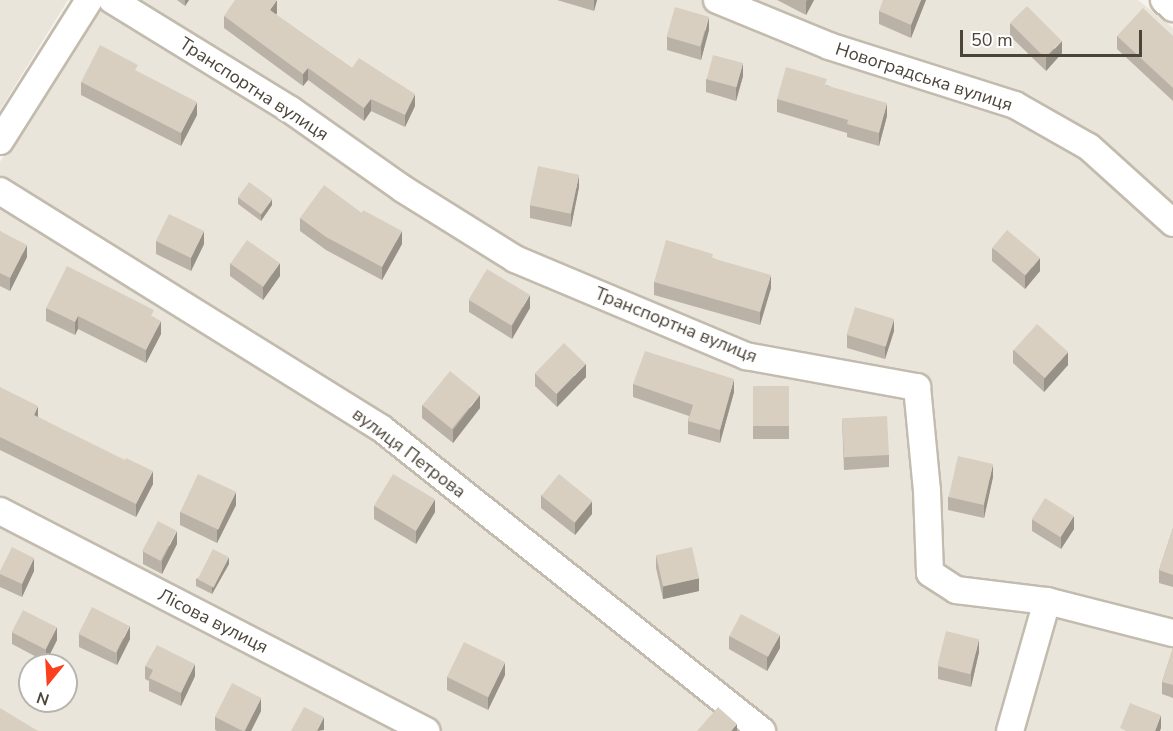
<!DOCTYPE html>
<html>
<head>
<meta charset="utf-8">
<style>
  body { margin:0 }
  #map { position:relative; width:1173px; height:731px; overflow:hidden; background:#f6f3ec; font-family:"Nunito Sans",sans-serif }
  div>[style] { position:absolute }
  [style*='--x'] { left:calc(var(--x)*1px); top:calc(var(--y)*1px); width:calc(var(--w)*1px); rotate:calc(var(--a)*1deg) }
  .residential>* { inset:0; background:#eae5da }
  .roads { filter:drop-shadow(2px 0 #c2bbae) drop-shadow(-2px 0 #c2bbae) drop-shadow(0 2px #c2bbae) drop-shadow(0 -2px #c2bbae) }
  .minor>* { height:26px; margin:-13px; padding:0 13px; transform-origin:13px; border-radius:13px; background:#fff }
  .wall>* { inset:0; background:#bab2a6; transform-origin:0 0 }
  .shaded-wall>* { inset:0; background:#979187 }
  .building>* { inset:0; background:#d8cfc1; transform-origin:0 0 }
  span { translate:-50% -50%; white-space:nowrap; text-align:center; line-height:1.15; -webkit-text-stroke:5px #fff; paint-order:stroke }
  .street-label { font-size:18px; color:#4b4439 }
  .north { position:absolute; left:18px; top:653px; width:60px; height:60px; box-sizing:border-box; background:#fff; border:2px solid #b7b4b0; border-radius:50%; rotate:198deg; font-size:16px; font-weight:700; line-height:24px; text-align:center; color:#4b4439 }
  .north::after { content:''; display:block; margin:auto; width:21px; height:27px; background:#fc3f1d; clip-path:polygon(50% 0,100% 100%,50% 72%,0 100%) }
  .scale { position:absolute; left:960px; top:30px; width:182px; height:27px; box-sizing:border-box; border:3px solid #4b4439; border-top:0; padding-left:8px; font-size:18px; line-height:21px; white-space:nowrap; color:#4b4439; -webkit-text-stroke:4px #fff; paint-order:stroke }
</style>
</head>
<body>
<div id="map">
  <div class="residential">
    <div style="clip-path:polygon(0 0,68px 0,0 110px)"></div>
    <div style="clip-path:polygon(evenodd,99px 0,1138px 0,1173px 28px,1173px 731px,0 731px,0 162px,99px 0,30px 665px,66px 665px,66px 701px,30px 701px,30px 665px)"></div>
  </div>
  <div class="roads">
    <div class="minor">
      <div style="--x:112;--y:0;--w:210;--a:31.6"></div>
      <div style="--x:291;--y:110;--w:137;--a:35.2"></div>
      <div style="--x:403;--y:189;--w:132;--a:32"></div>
      <div style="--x:515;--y:259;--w:251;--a:22.8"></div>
      <div style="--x:746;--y:356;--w:174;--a:10.3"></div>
      <div style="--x:917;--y:387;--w:104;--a:84.5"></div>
      <div style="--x:927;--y:491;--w:82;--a:87.9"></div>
      <div style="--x:930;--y:573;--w:31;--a:33"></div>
      <div style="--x:956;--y:590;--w:92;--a:6.9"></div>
      <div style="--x:1047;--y:601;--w:130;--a:14.3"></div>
      <div style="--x:717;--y:0;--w:121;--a:22.3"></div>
      <div style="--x:829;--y:46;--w:195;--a:17.6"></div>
      <div style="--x:1015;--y:105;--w:85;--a:29.6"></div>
      <div style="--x:1089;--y:147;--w:113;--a:42.1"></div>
      <div style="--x:1164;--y:0;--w:12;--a:42"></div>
      <div style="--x:0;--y:141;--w:167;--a:-57.7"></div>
      <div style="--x:0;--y:191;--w:449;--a:31.9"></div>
      <div style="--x:381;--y:428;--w:487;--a:38.5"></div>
      <div style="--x:0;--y:511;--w:480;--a:27.3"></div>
      <div style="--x:1010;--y:731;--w:135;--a:-74.1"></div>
    </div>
  </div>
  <div class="wall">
    <div style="clip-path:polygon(177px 0,189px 0,185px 6px)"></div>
    <div style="clip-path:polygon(557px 0,597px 0,594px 11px)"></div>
    <div style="clip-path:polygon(777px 0,814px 0,806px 15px)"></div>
    <div style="clip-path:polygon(926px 0,911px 38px,879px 24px,879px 11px)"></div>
    <div style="clip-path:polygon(277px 13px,276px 15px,352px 68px,415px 106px,405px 127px,371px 111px,364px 121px,308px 80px,303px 86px,224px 28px,224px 16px)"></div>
    <div style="clip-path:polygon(1010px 23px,1062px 53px,1046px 71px,1010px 36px)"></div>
    <div style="clip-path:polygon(709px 30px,701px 60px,667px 50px,667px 37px)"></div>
    <div style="clip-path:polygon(1117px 36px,1173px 36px,1173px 101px,1117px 49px)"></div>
    <div style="clip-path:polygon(743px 76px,736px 101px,706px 92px,706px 79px)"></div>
    <div style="clip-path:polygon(81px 82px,197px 115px,181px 146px,81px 95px)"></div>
    <div style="clip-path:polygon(827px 85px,887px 116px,879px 146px,847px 137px,847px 133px,777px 112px,777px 99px)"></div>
    <div style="clip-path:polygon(579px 187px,571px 227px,530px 218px,530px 205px)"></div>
    <div style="clip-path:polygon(238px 197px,272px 205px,261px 221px,238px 204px)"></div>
    <div style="clip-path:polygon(300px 218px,402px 244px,382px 280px,326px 250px,300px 231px)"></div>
    <div style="clip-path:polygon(0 231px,27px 257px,10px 291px,0 286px)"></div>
    <div style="clip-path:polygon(156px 241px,204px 244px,191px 271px,156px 254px)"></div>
    <div style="clip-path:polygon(992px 248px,1040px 271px,1025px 289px,992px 261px)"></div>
    <div style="clip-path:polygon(713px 258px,771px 288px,760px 325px,654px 295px,654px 282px)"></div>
    <div style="clip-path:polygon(230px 263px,280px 276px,263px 300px,230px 276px)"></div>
    <div style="clip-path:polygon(469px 300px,530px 308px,512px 339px,469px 312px)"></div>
    <div style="clip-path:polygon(46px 308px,154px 317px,161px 334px,146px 363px,78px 329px,75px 335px,46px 321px)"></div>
    <div style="clip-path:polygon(894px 331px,885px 359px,847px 348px,847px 335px)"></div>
    <div style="clip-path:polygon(1013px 350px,1068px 365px,1044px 392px,1013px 363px)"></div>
    <div style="clip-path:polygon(535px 373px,586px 377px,557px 407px,535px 386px)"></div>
    <div style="clip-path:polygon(633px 384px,734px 392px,720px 443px,688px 434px,688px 421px,689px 416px,633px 397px)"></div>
    <div style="left:753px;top:386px;width:36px;height:53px"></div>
    <div style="clip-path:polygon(0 387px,38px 417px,153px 484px,136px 517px,0 450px)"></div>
    <div style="clip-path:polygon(422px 405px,480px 408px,453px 443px,422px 418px)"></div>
    <div style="clip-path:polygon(842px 419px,889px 455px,889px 467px,844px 470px)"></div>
    <div style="clip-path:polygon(993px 477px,984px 518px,948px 510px,948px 497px)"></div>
    <div style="clip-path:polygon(541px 495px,592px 514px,575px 535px,541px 508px)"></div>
    <div style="clip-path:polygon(236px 505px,217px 543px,180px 525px,180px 512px)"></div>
    <div style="clip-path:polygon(374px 506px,435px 512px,416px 544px,374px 519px)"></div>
    <div style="clip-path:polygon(1032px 519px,1074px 529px,1061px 549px,1032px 531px)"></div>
    <div style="clip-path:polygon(1173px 528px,1173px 587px,1159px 583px,1159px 570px)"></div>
    <div style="clip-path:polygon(177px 544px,162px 574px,143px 564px,143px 551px)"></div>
    <div style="clip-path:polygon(656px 556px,699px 591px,663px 599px,656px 568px)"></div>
    <div style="clip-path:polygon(229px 564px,212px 594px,196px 586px,196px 579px)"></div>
    <div style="clip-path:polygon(0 571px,34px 571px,22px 597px,0 587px)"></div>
    <div style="clip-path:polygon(12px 632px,57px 640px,46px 662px,12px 644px)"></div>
    <div style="clip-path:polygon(79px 634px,130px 639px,117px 665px,79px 647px)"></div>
    <div style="clip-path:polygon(729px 636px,780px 648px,767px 671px,729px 649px)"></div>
    <div style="clip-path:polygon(1173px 648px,1173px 698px,1162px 694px,1162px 682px)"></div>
    <div style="clip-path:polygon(979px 652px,971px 687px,938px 679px,938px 666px)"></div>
    <div style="clip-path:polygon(145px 666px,195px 676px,181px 706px,149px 691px,149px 681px,145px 679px)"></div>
    <div style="clip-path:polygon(505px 675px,488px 710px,447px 690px,447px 677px)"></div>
    <div style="clip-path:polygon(261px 711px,251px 731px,217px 731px,215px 730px,215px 717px)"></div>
  </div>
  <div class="shaded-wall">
    <div style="clip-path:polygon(185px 0,189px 0,185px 6px)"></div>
    <div style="clip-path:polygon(277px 0,277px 13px,270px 23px,270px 10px)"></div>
    <div style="clip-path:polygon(594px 0,597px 0,594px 11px)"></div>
    <div style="clip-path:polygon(807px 0,814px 0,806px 15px,806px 2px)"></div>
    <div style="clip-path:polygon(921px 0,926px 0,911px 38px,911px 25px)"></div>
    <div style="clip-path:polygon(709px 17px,709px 30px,701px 60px,701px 47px)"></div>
    <div style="clip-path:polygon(1062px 41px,1062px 53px,1046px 71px,1046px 58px)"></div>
    <div style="clip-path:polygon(743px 63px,743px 76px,736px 101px,736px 88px)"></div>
    <div style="clip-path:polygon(308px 68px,308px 80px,303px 86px,303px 74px)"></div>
    <div style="clip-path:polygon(415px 94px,415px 106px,405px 127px,405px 115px)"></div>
    <div style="clip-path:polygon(371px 99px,371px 111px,364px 121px,364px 108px)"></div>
    <div style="clip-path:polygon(197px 102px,197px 115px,181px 146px,181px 133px)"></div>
    <div style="clip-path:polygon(887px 103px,887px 116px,879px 146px,879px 133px)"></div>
    <div style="clip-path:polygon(579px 175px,579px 187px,571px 227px,571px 214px)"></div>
    <div style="clip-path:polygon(272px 199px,272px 205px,261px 221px,261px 214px)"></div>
    <div style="clip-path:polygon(204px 231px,204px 244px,191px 271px,191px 258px)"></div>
    <div style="clip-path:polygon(402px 231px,402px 244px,382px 280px,382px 267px)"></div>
    <div style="clip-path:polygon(27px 245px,27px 257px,10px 291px,10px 278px)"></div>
    <div style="clip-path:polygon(1040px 258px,1040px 271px,1025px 289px,1025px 276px)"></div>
    <div style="clip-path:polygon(280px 263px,280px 276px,263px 300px,263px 287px)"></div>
    <div style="clip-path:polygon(771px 275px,771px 288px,760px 325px,760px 312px)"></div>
    <div style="clip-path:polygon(530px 295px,530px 308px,512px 339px,512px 326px)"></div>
    <div style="clip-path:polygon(78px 316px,78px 329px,75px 335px,75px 322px)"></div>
    <div style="clip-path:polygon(894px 319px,894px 331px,885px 359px,885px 346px)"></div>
    <div style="clip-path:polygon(161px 321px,161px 334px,146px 363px,146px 350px)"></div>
    <div style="clip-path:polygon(1068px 352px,1068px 365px,1044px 392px,1044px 379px)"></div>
    <div style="clip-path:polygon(586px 364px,586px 377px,557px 407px,557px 394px)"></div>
    <div style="clip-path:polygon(734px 379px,734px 392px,720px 443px,720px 430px)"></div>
    <div style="clip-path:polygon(480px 395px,480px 408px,453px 443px,453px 430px)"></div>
    <div style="clip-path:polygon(38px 406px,38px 419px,34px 415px)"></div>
    <div style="clip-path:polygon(993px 464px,993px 477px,984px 518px,984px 505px)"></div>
    <div style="clip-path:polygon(153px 471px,153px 484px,136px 517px,136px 504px)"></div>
    <div style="clip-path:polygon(236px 492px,236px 505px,217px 543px,217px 530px)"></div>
    <div style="clip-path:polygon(435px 499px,435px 512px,416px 544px,416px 531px)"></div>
    <div style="clip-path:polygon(592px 501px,592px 514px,575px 535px,575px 522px)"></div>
    <div style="clip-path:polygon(1074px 516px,1074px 529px,1061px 549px,1061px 536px)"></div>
    <div style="clip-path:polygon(177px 531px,177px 544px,162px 574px,162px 561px)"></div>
    <div style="clip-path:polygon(229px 557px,229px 564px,212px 594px,212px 588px)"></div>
    <div style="clip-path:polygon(34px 558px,34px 571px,22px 597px,22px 584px)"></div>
    <div style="clip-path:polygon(699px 578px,699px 591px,663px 599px,663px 586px)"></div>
    <div style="clip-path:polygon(130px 626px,130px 639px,117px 665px,117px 652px)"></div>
    <div style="clip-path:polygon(57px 627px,57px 640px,46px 662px,46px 649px)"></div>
    <div style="clip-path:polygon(780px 635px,780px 648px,767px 671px,767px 658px)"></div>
    <div style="clip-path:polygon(979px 639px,979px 652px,971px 687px,971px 674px)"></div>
    <div style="clip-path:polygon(505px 662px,505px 675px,488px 710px,488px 697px)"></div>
    <div style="clip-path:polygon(195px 664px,195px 676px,181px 706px,181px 693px)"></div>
    <div style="clip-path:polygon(261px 698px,261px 711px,251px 731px,245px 731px)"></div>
    <div style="clip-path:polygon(1161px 715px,1161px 728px,1160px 731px,1155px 731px)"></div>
    <div style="clip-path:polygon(324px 717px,324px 730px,317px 731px)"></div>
    <div style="clip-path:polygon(737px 724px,737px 731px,731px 731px)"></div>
  </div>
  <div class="building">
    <div style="clip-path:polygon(235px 0,277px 0,270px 10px,352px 68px,359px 58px,415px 94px,405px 115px,371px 99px,364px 108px,308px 68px,303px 74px,224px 16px)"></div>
    <div style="clip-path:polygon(883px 0,921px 0,911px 25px,879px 11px)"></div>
    <div style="left:1027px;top:6px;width:49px;height:24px;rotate:45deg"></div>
    <div style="left:675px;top:7px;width:35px;height:31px;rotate:16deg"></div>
    <div style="clip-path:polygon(1143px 8px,1173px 36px,1173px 88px,1117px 36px)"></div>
    <div style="clip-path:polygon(100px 45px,138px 65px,135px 70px,197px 102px,181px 133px,81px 82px)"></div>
    <div style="left:713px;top:55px;width:31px;height:25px;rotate:15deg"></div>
    <div style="clip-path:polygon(786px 67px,827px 79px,825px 85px,887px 103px,879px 133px,847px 124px,848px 120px,777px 99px)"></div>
    <div style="left:538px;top:166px;width:42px;height:40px;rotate:12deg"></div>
    <div style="left:249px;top:182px;width:29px;height:19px;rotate:36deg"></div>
    <div style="clip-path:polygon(324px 185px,362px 213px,363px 210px,402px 231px,382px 267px,326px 237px,300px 218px)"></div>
    <div style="left:169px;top:214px;width:39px;height:30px;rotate:26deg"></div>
    <div style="left:1007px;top:230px;width:43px;height:23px;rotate:40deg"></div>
    <div style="clip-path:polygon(0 231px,27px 245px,10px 278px,0 273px)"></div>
    <div style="left:247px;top:240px;width:40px;height:29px;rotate:35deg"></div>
    <div style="clip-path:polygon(666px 240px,713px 254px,712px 258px,771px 275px,760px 312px,654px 282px)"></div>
    <div style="clip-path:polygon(67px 266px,154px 310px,151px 316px,161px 321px,146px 350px,78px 316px,75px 322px,46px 308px)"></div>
    <div style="left:487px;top:269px;width:50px;height:36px;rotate:31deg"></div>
    <div style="left:855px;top:307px;width:41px;height:29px;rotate:17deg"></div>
    <div style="left:1037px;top:324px;width:42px;height:35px;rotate:42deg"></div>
    <div style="left:564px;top:343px;width:30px;height:42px;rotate:44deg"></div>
    <div style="clip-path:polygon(645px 351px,734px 379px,720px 430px,688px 421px,693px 405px,633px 384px)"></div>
    <div style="left:450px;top:371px;width:38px;height:44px;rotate:39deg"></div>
    <div style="left:753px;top:386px;width:36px;height:40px"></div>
    <div style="clip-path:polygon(0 387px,38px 406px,34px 415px,125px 460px,126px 458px,153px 471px,136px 504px,0 437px)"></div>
    <div style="left:887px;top:416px;width:39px;height:45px;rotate:87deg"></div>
    <div style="left:958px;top:456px;width:36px;height:42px;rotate:13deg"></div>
    <div style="left:198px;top:474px;width:42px;height:42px;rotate:25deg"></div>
    <div style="left:393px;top:474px;width:49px;height:37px;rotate:31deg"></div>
    <div style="left:559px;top:474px;width:43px;height:28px;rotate:39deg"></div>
    <div style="left:1045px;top:498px;width:34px;height:25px;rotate:32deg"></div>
    <div style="left:158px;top:521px;width:21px;height:34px;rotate:28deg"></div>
    <div style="clip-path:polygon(1173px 528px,1173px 575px,1159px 570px)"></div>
    <div style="clip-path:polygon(12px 547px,34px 558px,22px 584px,0 574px,0 571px)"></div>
    <div style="left:692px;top:547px;width:32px;height:37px;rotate:77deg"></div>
    <div style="left:213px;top:549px;width:18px;height:34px;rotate:27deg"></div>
    <div style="left:92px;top:607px;width:42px;height:30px;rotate:27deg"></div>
    <div style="left:23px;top:610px;width:38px;height:25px;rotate:27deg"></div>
    <div style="left:741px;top:614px;width:44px;height:25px;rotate:28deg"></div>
    <div style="left:946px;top:631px;width:34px;height:36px;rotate:14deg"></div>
    <div style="left:464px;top:642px;width:46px;height:39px;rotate:26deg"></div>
    <div style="clip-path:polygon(157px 645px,195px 664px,181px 693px,149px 678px,153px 670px,145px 666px)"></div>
    <div style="clip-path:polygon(1173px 648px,1173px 685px,1162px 682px)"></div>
    <div style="left:232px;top:683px;width:33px;height:38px;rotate:27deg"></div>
    <div style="clip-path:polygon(1130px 703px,1161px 715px,1155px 731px,1126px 731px,1120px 728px)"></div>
    <div style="clip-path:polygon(304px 707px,324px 717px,317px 731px,291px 731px)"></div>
    <div style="clip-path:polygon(718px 707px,737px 724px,731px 731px,697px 731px)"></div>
    <div style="clip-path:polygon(0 708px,38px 731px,0 731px)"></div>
  </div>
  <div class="street-label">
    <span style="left:924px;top:77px;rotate:18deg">Новоградська вулиця</span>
    <span style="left:254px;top:89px;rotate:33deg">Транспортна вулиця</span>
    <span style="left:676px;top:325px;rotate:22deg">Транспортна вулиця</span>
    <span style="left:409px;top:453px;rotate:37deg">вулиця Петрова</span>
    <span style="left:213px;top:621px;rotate:27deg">Лісова вулиця</span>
  </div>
  <div class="north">N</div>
  <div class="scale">50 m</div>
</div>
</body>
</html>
